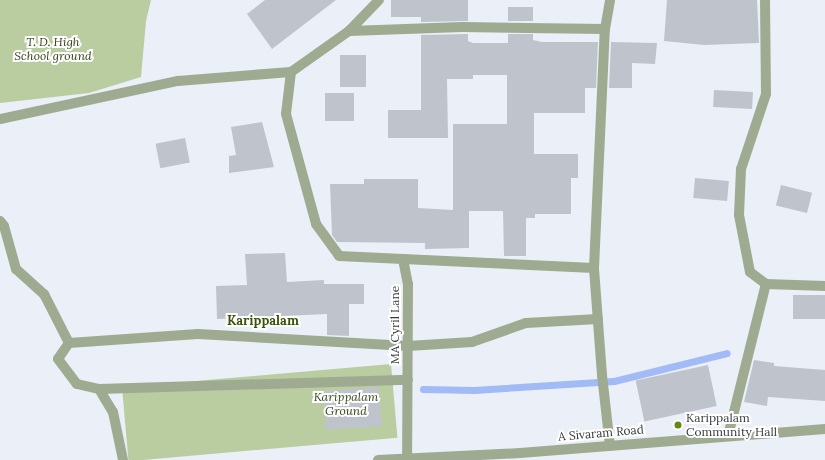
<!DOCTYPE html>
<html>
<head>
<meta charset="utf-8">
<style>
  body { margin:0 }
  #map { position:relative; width:825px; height:460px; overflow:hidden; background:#ebeff8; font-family:Lora,serif }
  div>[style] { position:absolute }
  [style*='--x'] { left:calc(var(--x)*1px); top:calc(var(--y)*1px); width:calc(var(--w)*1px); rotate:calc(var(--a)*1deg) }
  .green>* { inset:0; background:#bacda1; transform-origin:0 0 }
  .stream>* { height:7px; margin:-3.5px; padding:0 3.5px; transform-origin:3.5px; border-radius:3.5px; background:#a2bbf6 }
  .building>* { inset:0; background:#bfc3cc; transform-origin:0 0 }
  .service>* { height:10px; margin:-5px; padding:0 5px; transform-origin:5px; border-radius:5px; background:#9fab90 }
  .minor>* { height:10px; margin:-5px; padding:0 5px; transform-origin:5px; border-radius:5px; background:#9fab90 }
  .dots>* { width:11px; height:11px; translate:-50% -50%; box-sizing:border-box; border:2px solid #fff; border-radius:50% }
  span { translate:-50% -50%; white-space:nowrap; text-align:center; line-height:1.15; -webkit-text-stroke:4px #fff; paint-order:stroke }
  .park-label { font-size:12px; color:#324316; font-style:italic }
  .street-label { font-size:12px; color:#37393c }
  .poi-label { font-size:12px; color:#37393c }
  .left { translate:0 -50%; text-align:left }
  .neighbourhood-label { font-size:13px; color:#3b5309; font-weight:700 }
</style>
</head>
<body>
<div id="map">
  <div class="green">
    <div style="clip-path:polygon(0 0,151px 0,146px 21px,141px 77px,89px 93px,0 103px)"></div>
    <div style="left:391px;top:364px;width:74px;height:270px;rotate:85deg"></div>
  </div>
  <div class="stream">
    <div style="--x:423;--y:389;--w:51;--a:1.1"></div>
    <div style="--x:474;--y:390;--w:140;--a:-3.7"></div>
    <div style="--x:614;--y:381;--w:116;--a:-13.9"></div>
  </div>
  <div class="building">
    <div style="clip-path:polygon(265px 0,336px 0,272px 49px,247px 14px)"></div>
    <div style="clip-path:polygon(391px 0,468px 0,468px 21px,421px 22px,421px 17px,391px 17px)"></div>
    <div style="clip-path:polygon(667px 0,757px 0,759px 43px,704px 45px,664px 41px)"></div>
    <div style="left:508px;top:7px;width:25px;height:14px"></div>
    <div style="clip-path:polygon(468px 34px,468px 41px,473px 43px,508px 43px,508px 34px,533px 34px,533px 40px,542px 42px,598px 42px,596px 88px,585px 88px,585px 113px,534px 113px,534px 154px,578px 154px,578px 178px,571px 178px,571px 214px,535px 214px,535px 218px,526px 218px,526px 256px,504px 256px,503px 211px,469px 211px,469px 248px,425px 249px,425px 243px,337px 242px,332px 235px,330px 184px,364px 184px,364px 179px,418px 179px,418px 208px,453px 210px,453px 124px,507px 124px,507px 75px,473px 75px,473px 79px,447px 79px,448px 138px,388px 138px,388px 110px,421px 110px,421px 35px)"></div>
    <div style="clip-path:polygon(611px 42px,657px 43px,655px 64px,632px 63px,632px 88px,609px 88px)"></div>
    <div style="left:340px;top:55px;width:26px;height:32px"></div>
    <div style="left:714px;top:90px;width:39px;height:17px;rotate:3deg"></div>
    <div style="left:325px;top:93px;width:29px;height:28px"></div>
    <div style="clip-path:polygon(262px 122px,274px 167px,229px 173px,229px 156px,236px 155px,231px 127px)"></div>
    <div style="left:185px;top:138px;width:25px;height:30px;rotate:79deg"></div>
    <div style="left:695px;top:178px;width:34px;height:20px;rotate:5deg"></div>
    <div style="left:781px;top:185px;width:32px;height:21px;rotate:14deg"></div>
    <div style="clip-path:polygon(285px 253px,287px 282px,324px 280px,324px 284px,364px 284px,364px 304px,349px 304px,349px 336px,327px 335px,327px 314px,217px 319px,216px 286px,247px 285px,245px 254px)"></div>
    <div style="left:825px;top:295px;width:24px;height:32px;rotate:90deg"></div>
    <div style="clip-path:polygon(754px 360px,774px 363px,774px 366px,825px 370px,825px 401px,768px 397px,767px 406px,744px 402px)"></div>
    <div style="left:708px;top:365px;width:42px;height:74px;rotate:78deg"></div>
    <div style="left:379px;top:387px;width:39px;height:56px;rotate:86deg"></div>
  </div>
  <div class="service">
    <div style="--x:602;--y:375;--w:107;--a:-94.3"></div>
    <div style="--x:594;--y:268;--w:239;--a:-87.4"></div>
    <div style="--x:605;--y:29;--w:29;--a:-80"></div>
  </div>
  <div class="minor">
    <div style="--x:765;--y:0;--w:94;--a:89.4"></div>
    <div style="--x:766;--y:94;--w:79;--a:108.4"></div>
    <div style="--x:741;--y:169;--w:46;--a:92.5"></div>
    <div style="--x:739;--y:215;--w:58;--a:79.1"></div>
    <div style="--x:750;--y:272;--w:20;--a:37"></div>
    <div style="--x:766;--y:284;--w:59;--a:1.9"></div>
    <div style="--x:349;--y:31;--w:113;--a:-2"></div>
    <div style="--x:462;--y:27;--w:143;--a:0.8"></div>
    <div style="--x:291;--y:72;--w:42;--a:96.8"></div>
    <div style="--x:286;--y:114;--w:114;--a:74.7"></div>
    <div style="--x:316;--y:224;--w:39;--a:54"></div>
    <div style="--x:339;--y:256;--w:64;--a:2.7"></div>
    <div style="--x:403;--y:259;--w:25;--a:79"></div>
    <div style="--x:408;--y:284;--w:175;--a:90.3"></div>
    <div style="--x:291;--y:72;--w:71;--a:-35.3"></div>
    <div style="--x:349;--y:31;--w:43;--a:-45.9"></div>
    <div style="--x:0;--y:119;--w:182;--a:-12.1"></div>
    <div style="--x:178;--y:81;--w:113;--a:-4.6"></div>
    <div style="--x:0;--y:221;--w:6;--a:51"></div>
    <div style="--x:4;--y:226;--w:45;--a:74.4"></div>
    <div style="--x:16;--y:269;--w:38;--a:42"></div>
    <div style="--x:44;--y:294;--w:55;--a:63"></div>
    <div style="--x:69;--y:343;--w:129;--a:-4"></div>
    <div style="--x:198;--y:334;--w:210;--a:3.3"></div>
    <div style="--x:408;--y:346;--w:64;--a:-3.6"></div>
    <div style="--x:472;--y:342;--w:57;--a:-19.4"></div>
    <div style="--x:526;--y:323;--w:72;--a:-3.2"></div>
    <div style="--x:403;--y:259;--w:191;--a:2.7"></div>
    <div style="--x:69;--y:343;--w:19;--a:125"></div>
    <div style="--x:58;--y:359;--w:31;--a:53"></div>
    <div style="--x:77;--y:384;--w:23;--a:13"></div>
    <div style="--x:99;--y:389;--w:27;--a:59"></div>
    <div style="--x:113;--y:412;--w:49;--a:78.2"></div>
    <div style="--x:602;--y:375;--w:71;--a:83.6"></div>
    <div style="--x:99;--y:389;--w:309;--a:-1.7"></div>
    <div style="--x:728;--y:436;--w:157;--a:-76"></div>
    <div style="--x:378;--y:460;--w:142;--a:-2.8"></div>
    <div style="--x:520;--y:453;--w:306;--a:-4.5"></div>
  </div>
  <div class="dots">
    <div style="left:678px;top:425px;background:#638911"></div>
  </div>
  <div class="park-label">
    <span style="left:53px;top:49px">T. D. High<br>School ground</span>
    <span style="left:346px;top:404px">Karippalam<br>Ground</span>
  </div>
  <div class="street-label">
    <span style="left:395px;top:325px;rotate:-90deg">MA Cyril Lane</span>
    <span style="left:601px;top:433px;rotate:-5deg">A Sivaram Road</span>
  </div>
  <div class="poi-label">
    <span class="left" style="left:686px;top:425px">Karippalam<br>Community Hall</span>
  </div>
  <div class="neighbourhood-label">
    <span style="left:263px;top:321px">Karippalam</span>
  </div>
</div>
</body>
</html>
